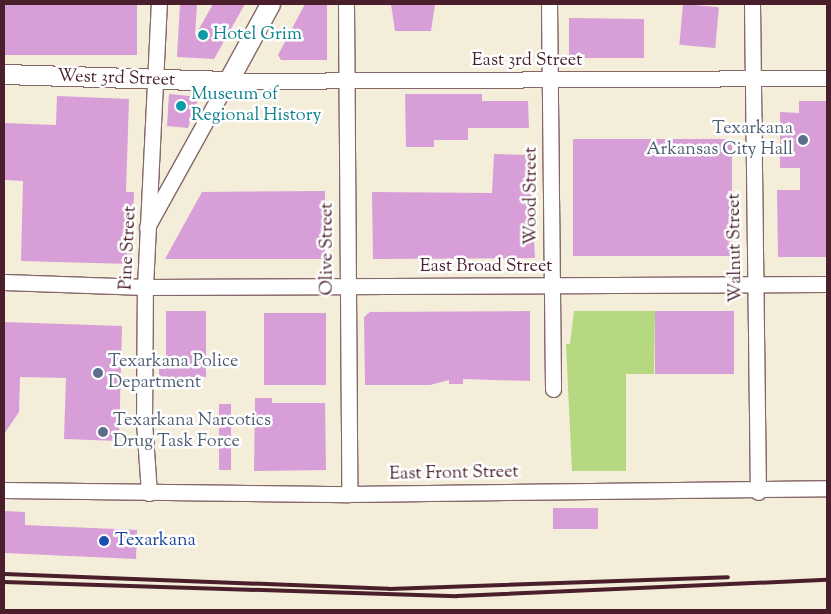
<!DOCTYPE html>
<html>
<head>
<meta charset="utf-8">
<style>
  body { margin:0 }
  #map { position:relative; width:831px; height:614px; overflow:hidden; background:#f4edda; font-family:"Sorts Mill Goudy",serif }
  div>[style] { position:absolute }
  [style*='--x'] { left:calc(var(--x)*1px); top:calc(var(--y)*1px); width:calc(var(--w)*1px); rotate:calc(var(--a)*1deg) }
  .green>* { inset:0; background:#b5d880 }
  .building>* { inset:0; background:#d89ed7; transform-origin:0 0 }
  .roads { filter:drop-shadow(1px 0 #866768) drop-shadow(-1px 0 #866768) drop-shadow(0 1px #866768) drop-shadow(0 -1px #866768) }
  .minor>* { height:15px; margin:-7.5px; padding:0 7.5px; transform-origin:7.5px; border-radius:7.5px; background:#fff }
  .major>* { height:19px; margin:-9.5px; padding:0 9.5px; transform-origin:9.5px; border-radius:9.5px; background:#fff }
  .rail>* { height:4px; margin:-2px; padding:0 2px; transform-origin:2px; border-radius:2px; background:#4a1f2b }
  .dots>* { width:14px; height:14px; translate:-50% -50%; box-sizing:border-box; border:2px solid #fff; border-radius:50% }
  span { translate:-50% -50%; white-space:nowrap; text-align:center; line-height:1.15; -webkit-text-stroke:5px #fff; paint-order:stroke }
  .culture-label { font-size:18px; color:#0d838f }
  .left { translate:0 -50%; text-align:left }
  .street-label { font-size:18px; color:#4a1f2b }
  .service-label { font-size:18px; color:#4e5e75 }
  .right { translate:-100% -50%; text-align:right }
  .transit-label { font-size:18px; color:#164399 }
  .frame { position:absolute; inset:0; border:5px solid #4a1f2b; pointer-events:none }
</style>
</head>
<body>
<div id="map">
  <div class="green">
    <div style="clip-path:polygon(574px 311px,655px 311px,654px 374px,626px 374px,626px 471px,572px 471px,566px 344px,570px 344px)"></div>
  </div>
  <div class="building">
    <div style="left:4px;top:4px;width:133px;height:51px"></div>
    <div style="clip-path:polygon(180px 4px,197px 4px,195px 36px,213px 4px,245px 4px,214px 59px,177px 57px)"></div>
    <div style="clip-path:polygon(305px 4px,327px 4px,327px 60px,281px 60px,278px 55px)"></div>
    <div style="clip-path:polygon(391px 4px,435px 4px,431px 31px,395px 31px)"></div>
    <div style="left:683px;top:4px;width:36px;height:41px;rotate:5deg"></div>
    <div style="clip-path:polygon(569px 18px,644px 19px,644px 58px,573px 58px,569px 56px)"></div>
    <div style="clip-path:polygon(169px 94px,199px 97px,188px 128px,167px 126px)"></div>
    <div style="clip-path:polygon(405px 94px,482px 94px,482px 101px,528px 101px,529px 128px,468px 128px,468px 140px,434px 140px,434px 147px,406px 147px)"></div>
    <div style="clip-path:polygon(57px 96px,129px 99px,126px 192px,134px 192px,131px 264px,21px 261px,23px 181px,4px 180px,4px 123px,56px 125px)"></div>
    <div style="clip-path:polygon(799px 101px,827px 101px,827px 257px,778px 257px,777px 190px,800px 190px,800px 168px,780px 168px,780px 112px,799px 113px)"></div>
    <div style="left:732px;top:139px;width:117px;height:159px;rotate:90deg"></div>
    <div style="clip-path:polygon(494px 154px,529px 155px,535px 258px,373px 259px,372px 192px,492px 193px)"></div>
    <div style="clip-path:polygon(325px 191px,325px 259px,165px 259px,202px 192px)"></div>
    <div style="clip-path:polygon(166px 311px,206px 311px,206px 377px,179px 377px,179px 386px,159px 386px,159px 369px,166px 369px)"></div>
    <div style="clip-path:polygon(530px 311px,530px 381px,463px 379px,463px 384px,449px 384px,449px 380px,430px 385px,365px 385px,364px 317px,370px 312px)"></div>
    <div style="left:655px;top:311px;width:79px;height:63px"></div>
    <div style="left:264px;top:313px;width:62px;height:72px"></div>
    <div style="clip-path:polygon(4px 322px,122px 326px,119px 441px,64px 439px,66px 378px,20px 377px,19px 412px,4px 434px)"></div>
    <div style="clip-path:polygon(255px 398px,272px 398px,272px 403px,325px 403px,326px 470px,254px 471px)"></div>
    <div style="left:219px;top:404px;width:12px;height:66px"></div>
    <div style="left:553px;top:508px;width:45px;height:21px"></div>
    <div style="clip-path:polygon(4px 511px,25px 512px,25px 525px,137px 530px,136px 559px,4px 553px)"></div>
  </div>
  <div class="roads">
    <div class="minor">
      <div style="--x:346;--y:4;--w:490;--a:89.6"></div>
      <div style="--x:549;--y:4;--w:385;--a:89.4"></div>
      <div style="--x:752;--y:4;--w:488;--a:89.3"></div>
      <div style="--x:147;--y:227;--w:167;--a:-61"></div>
      <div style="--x:228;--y:81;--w:599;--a:-0.29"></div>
      <div style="--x:4;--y:282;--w:141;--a:2"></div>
      <div style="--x:145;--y:287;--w:682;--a:-0.25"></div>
      <div style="--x:4;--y:490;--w:345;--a:0.7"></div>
      <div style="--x:349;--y:494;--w:478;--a:-0.7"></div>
      <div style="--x:149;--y:493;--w:71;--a:-94"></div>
      <div style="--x:144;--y:422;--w:135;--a:-89.6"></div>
      <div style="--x:145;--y:287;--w:283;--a:-87.2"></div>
    </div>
    <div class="major">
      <div style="--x:4;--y:74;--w:224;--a:1.8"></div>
      <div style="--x:228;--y:81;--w:88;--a:-61.4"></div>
    </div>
  </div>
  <div class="rail">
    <div style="--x:4;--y:574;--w:385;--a:2.2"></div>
    <div style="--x:389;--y:589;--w:339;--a:-2"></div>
    <div style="--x:4;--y:582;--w:453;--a:1.8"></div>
    <div style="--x:457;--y:596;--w:370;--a:-2.5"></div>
  </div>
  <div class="dots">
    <div style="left:203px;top:35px;background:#0f9aa8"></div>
    <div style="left:181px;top:106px;background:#0f9aa8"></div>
    <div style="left:803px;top:140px;background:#5c6f8a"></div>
    <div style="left:98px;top:373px;background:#5c6f8a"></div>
    <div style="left:103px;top:432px;background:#5c6f8a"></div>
    <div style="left:104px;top:541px;background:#1a4fb4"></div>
  </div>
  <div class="culture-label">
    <span class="left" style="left:213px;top:35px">Hotel Grim</span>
    <span class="left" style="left:191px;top:106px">Museum of<br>Regional History</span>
  </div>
  <div class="street-label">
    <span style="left:527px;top:61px">East 3rd Street</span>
    <span style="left:116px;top:79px;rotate:2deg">West 3rd Street</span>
    <span style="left:532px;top:196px;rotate:-90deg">Wood Street</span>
    <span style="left:129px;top:248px;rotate:-87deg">Pine Street</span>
    <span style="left:736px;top:248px;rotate:-91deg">Walnut Street</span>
    <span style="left:328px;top:249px;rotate:-90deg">Olive Street</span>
    <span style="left:486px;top:267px">East Broad Street</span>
    <span style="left:454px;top:474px;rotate:-1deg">East Front Street</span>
  </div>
  <div class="service-label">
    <span class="right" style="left:793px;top:140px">Texarkana<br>Arkansas City Hall</span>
    <span class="left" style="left:108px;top:373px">Texarkana Police<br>Department</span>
    <span class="left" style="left:113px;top:432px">Texarkana Narcotics<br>Drug Task Force</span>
  </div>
  <div class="transit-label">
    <span class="left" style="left:115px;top:541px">Texarkana</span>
  </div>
  <div class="frame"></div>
</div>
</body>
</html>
